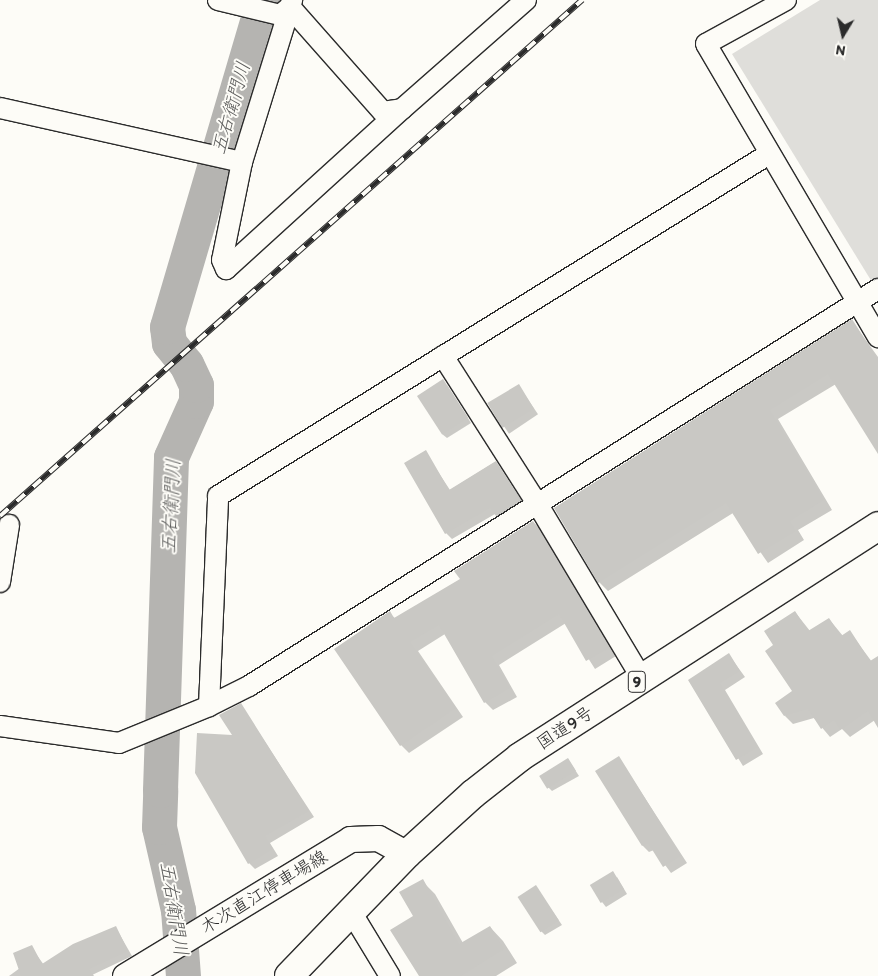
<!DOCTYPE html>
<html>
<head>
<meta charset="utf-8">
<style>
  body { margin:0 }
  #map { position:relative; width:878px; height:976px; overflow:hidden; background:#fdfcf7; font-family:Itim,"Klee One",sans-serif }
  div>[style] { position:absolute }
  [style*='--x'] { left:calc(var(--x)*1px); top:calc(var(--y)*1px); width:calc(var(--w)*1px); rotate:calc(var(--a)*1deg) }
  .green>* { inset:0; background:#dfdeda }
  .shadow>* { inset:0; background:#0003; transform-origin:0 0 }
  .river>* { height:35px; margin:-17.5px; padding:0 17.5px; transform-origin:17.5px; border-radius:17.5px; background:#b5b4b1 }
  .building>* { inset:0; background:#c9c8c4; transform-origin:0 0 }
  .roads { filter:drop-shadow(1px 0 #2b2b2b) drop-shadow(-1px 0 #2b2b2b) drop-shadow(0 1px #2b2b2b) drop-shadow(0 -1px #2b2b2b) }
  .minor>* { height:20px; margin:-10px; padding:0 10px; transform-origin:10px; border-radius:10px; background:#fdfcf7 }
  .major>* { height:25px; margin:-12.5px; padding:0 12.5px; transform-origin:12.5px; border-radius:12.5px; background:#fdfcf7 }
  .highway>* { height:28px; margin:-14px; padding:0 14px; transform-origin:14px; border-radius:14px; background:#fdfcf7 }
  .rail>* { height:5.5px; margin-top:-2.75px; transform-origin:0; background:repeating-linear-gradient(90deg,#fdfcf7 0 11px,#2b2b2b 0 22px); box-sizing:border-box; border-block:1px solid #2b2b2b }
  span { translate:-50% -50%; white-space:nowrap; text-align:center; line-height:1.15; -webkit-text-stroke:4px #fdfcf7; paint-order:stroke }
  .shield-label span { padding:1px 4px; background:#fdfcf7; border:1px solid; border-radius:4px; -webkit-text-stroke-width:0 }
  .shield-label { font-size:16px; color:#2b2b2b; font-weight:700 }
  .street-label { font-size:18px; color:#2b2b2b }
  .water-label { font-size:19px; color:#5b5b5a; font-style:italic }
  .north { position:absolute; left:818px; top:10px; width:50px; height:50px; -webkit-text-stroke:4px #fdfcf7; paint-order:stroke; rotate:189deg; font-size:14px; font-weight:700; line-height:20px; text-align:center; color:#2b2b2b }
  .north::after { content:''; display:block; margin:auto; width:18px; height:22px; background:#2b2b2b; clip-path:polygon(50% 0,100% 100%,50% 72%,0 100%) }
</style>
</head>
<body>
<div id="map">
  <div class="green">
    <div style="clip-path:polygon(820px 0,878px 0,878px 278px,872px 282px,732px 54px)"></div>
  </div>
  <div class="shadow">
    <div style="clip-path:polygon(852px 321px,878px 357px,878px 452px,836px 384px,778px 419px,832px 510px,798px 530px,804px 540px,768px 563px,733px 513px,608px 591px,599px 582px)"></div>
    <div style="clip-path:polygon(447px 385px,471px 423px,447px 438px,442px 434px)"></div>
    <div style="left:519px;top:386px;width:34px;height:35px;rotate:56deg"></div>
    <div style="clip-path:polygon(425px 452px,450px 490px,495px 462px,526px 507px,502px 521px,495px 514px,452px 539px,446px 533px)"></div>
    <div style="clip-path:polygon(533px 522px,542px 530px,616px 656px,595px 669px,566px 623px,499px 665px,517px 697px,493px 710px,485px 702px,445px 634px,418px 651px,463px 717px,409px 753px,401px 745px,389px 613px,396px 619px,461px 579px)"></div>
    <div style="clip-path:polygon(795px 612px,810px 631px,829px 619px,843px 636px,850px 632px,872px 662px,878px 658px,875px 720px,850px 737px,842px 729px,830px 737px,814px 718px,793px 724px,785px 716px,794px 692px,775px 646px)"></div>
    <div style="clip-path:polygon(729px 655px,745px 677px,725px 690px,763px 754px,743px 766px,690px 681px)"></div>
    <div style="clip-path:polygon(241px 705px,314px 817px,270px 843px,278px 856px,255px 869px,249px 863px,234px 736px)"></div>
    <div style="clip-path:polygon(619px 758px,687px 863px,671px 873px,654px 850px,649px 852px,643px 846px)"></div>
    <div style="clip-path:polygon(568px 759px,579px 776px,552px 791px,548px 787px)"></div>
    <div style="clip-path:polygon(617px 877px,627px 894px,606px 907px,602px 902px)"></div>
    <div style="clip-path:polygon(422px 881px,435px 894px,463px 943px,490px 927px,503px 941px,517px 963px,496px 976px,420px 976px,414px 916px)"></div>
    <div style="clip-path:polygon(535px 886px,562px 925px,545px 935px,541px 931px)"></div>
    <div style="clip-path:polygon(116px 928px,132px 956px,90px 976px,9px 976px,20px 968px,31px 947px,44px 965px)"></div>
  </div>
  <div class="river">
    <div style="--x:183;--y:976;--w:66;--a:-94.3"></div>
    <div style="--x:178;--y:910;--w:85;--a:-102.9"></div>
    <div style="--x:159;--y:827;--w:37;--a:-88"></div>
    <div style="--x:160;--y:790;--w:333;--a:-88.1"></div>
    <div style="--x:171;--y:457;--w:61;--a:-65.9"></div>
    <div style="--x:196;--y:401;--w:16;--a:-90"></div>
    <div style="--x:196;--y:385;--w:23;--a:-115"></div>
    <div style="--x:186;--y:364;--w:27;--a:-129"></div>
    <div style="--x:169;--y:343;--w:16;--a:-97"></div>
    <div style="--x:167;--y:327;--w:341;--a:-73.6"></div>
  </div>
  <div class="building">
    <div style="clip-path:polygon(852px 319px,878px 360px,878px 454px,828px 374px,770px 410px,824px 500px,790px 521px,796px 531px,758px 554px,726px 503px,598px 583px,554px 508px)"></div>
    <div style="left:443px;top:379px;width:46px;height:31px;rotate:57deg"></div>
    <div style="left:519px;top:384px;width:29px;height:37px;rotate:59deg"></div>
    <div style="clip-path:polygon(426px 450px,449px 490px,496px 461px,521px 500px,496px 516px,490px 508px,445px 534px,404px 463px)"></div>
    <div style="clip-path:polygon(533px 521px,609px 648px,586px 661px,559px 614px,492px 656px,510px 688px,484px 703px,439px 625px,410px 642px,456px 708px,400px 746px,334px 649px,390px 611px,394px 618px,460px 579px,454px 571px)"></div>
    <div style="clip-path:polygon(795px 611px,808px 631px,829px 618px,841px 636px,850px 630px,870px 661px,878px 656px,878px 728px,868px 711px,840px 730px,834px 720px,821px 729px,808px 709px,784px 716px,775px 703px,792px 691px,765px 651px,773px 645px,764px 631px)"></div>
    <div style="clip-path:polygon(729px 653px,740px 671px,720px 683px,758px 747px,736px 760px,688px 680px)"></div>
    <div style="clip-path:polygon(241px 703px,309px 811px,265px 836px,273px 849px,248px 864px,195px 773px,197px 733px,232px 735px,219px 715px)"></div>
    <div style="clip-path:polygon(619px 756px,681px 856px,663px 867px,648px 843px,642px 846px,595px 771px)"></div>
    <div style="left:568px;top:758px;width:15px;height:34px;rotate:58deg"></div>
    <div style="left:613px;top:871px;width:21px;height:27px;rotate:59deg"></div>
    <div style="clip-path:polygon(423px 879px,459px 944px,490px 926px,504px 949px,461px 976px,419px 976px,390px 930px,413px 916px,399px 892px)"></div>
    <div style="left:536px;top:885px;width:42px;height:22px;rotate:57deg"></div>
    <div style="clip-path:polygon(116px 926px,128px 951px,89px 969px,94px 976px,21px 976px,13px 953px,32px 945px,42px 964px,73px 944px)"></div>
  </div>
  <div class="roads">
    <div class="minor">
      <div style="--x:218;--y:0;--w:64;--a:13.6"></div>
      <div style="--x:280;--y:15;--w:13;--a:-39"></div>
      <div style="--x:290;--y:7;--w:140;--a:48.5"></div>
      <div style="--x:383;--y:112;--w:19;--a:-9"></div>
      <div style="--x:402;--y:109;--w:165;--a:-41.3"></div>
      <div style="--x:786;--y:0;--w:91;--a:151.2"></div>
      <div style="--x:706;--y:44;--w:340;--a:59.6"></div>
      <div style="--x:0;--y:108;--w:248;--a:12.6"></div>
      <div style="--x:242;--y:162;--w:170;--a:-72.8"></div>
      <div style="--x:242;--y:162;--w:100;--a:101.5"></div>
      <div style="--x:222;--y:260;--w:10;--a:66"></div>
      <div style="--x:226;--y:269;--w:238;--a:-42.3"></div>
      <div style="--x:443;--y:356;--w:177;--a:57.5"></div>
      <div style="--x:538;--y:505;--w:203;--a:59.1"></div>
      <div style="--x:0;--y:582;--w:58;--a:-81"></div>
      <div style="--x:209;--y:706;--w:45;--a:-26.6"></div>
      <div style="--x:249;--y:686;--w:744;--a:-32.26"></div>
      <div style="--x:0;--y:726;--w:120;--a:8.1"></div>
      <div style="--x:119;--y:743;--w:97;--a:-22.3"></div>
      <div style="--x:209;--y:706;--w:210;--a:-87.5"></div>
      <div style="--x:218;--y:496;--w:649;--a:-31.83"></div>
      <div style="--x:350;--y:910;--w:77;--a:58.8"></div>
    </div>
    <div class="major">
      <div style="--x:125;--y:976;--w:263;--a:-31.3"></div>
      <div style="--x:350;--y:839;--w:28;--a:-2"></div>
      <div style="--x:378;--y:838;--w:33;--a:29"></div>
    </div>
    <div class="highway">
      <div style="--x:289;--y:976;--w:170;--a:-46"></div>
      <div style="--x:407;--y:854;--w:89;--a:-42.3"></div>
      <div style="--x:473;--y:794;--w:60;--a:-38.2"></div>
      <div style="--x:520;--y:757;--w:426;--a:-32.8"></div>
    </div>
  </div>
  <div class="rail">
    <div style="--x:0;--y:516;--w:778;--a:-41.56"></div>
  </div>
  <div class="shield-label">
    <span style="left:637px;top:682px">9</span>
  </div>
  <div class="street-label">
    <span style="left:565px;top:728px;rotate:-33deg">国道9号</span>
    <span style="left:264px;top:892px;rotate:-31deg">木次直江停車場線</span>
  </div>
  <div class="water-label">
    <span style="left:231px;top:108px;rotate:-74deg">五右衛門川</span>
    <span style="left:171px;top:506px;rotate:-87deg">五右衛門川</span>
    <span style="left:174px;top:909px;rotate:81deg">五右衛門川</span>
  </div>
  <div class="north">N</div>
</div>
</body>
</html>
